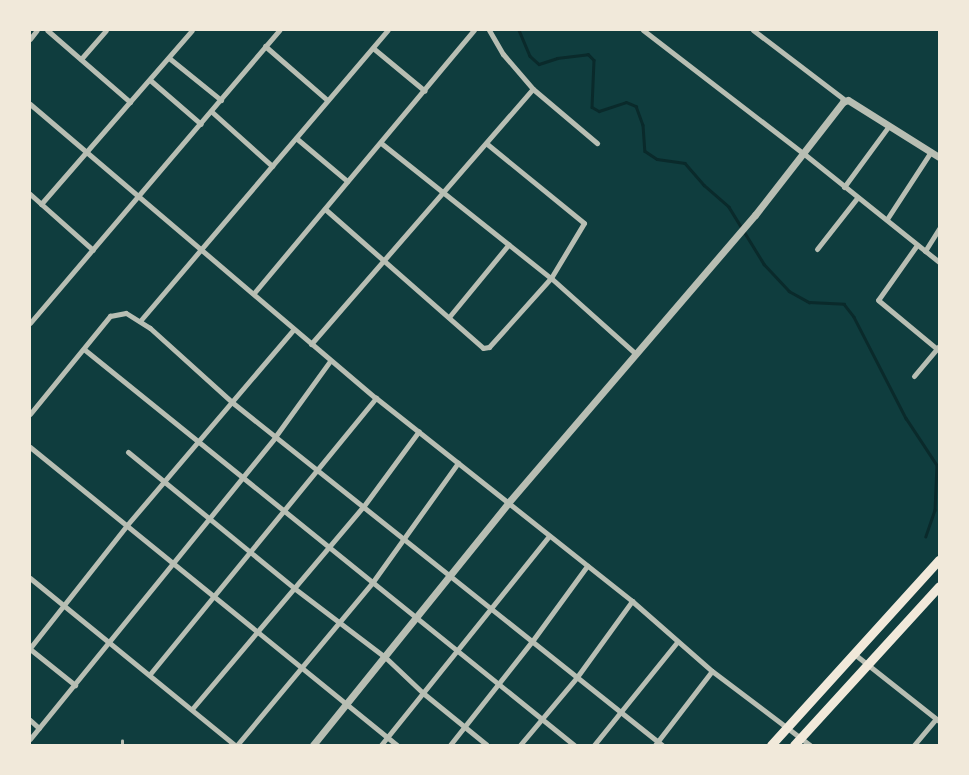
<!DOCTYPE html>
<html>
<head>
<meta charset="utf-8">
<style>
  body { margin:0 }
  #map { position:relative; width:969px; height:775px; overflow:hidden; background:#0f3d3e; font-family:"PT Serif",serif }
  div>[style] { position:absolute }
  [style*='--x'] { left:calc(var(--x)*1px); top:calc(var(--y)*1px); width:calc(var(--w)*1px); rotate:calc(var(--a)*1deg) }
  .stream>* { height:2.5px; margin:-1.25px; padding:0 1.25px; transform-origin:1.25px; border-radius:1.25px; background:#0a2a2b }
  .service>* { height:2.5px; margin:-1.25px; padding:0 1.25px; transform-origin:1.25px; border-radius:1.25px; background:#b8beb3 }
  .minor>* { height:5px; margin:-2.5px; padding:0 2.5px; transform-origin:2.5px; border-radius:2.5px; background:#b8beb3 }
  .tertiary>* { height:7px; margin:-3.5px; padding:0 3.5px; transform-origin:3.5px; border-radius:3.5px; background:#b8beb3 }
  .trunk>* { height:9px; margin:-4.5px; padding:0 4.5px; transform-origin:4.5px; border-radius:4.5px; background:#f1e9da }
  span { translate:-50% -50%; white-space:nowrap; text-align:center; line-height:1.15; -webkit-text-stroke:4.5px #f1e9da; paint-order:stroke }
  .frame { position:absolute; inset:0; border:31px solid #f1e9da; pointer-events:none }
</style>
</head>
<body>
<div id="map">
  <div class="stream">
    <div style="--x:519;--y:30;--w:28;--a:67"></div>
    <div style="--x:530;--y:56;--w:12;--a:42"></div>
    <div style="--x:539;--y:64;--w:19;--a:-18"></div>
    <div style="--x:557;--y:58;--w:31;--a:-7"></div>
    <div style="--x:588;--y:54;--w:8;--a:45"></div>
    <div style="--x:594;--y:60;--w:47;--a:92.4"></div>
    <div style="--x:592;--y:107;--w:8;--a:30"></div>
    <div style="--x:599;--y:111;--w:28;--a:-18"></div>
    <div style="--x:626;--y:102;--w:11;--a:22"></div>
    <div style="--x:636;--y:106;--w:20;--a:70"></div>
    <div style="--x:643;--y:125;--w:26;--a:86"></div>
    <div style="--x:645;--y:151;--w:14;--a:34"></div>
    <div style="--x:657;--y:159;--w:28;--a:8"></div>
    <div style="--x:685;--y:163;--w:29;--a:49"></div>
    <div style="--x:704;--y:185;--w:33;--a:41"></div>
    <div style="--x:729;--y:207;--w:67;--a:58.4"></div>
    <div style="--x:764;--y:264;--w:37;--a:47"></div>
    <div style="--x:789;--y:291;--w:23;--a:29"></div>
    <div style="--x:809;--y:302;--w:35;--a:3"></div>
    <div style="--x:844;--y:304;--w:16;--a:52"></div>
    <div style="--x:854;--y:317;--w:114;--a:62.8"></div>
    <div style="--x:906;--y:418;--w:56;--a:56.6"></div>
    <div style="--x:937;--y:465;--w:45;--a:92.5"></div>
    <div style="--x:935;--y:510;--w:28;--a:109"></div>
  </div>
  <div class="service">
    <div style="--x:122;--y:745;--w:4;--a:-90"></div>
  </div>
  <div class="minor">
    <div style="--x:47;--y:30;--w:110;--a:40.9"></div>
    <div style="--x:489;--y:30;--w:28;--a:60"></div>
    <div style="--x:503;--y:54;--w:46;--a:49.4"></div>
    <div style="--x:533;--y:89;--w:84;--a:40.2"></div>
    <div style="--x:643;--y:30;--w:202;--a:37.6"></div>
    <div style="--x:803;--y:153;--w:174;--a:38.7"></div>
    <div style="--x:753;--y:30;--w:116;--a:37.3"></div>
    <div style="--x:30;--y:39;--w:11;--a:-52"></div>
    <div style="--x:265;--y:46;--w:81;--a:41"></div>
    <div style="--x:373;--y:48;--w:67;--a:39.6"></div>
    <div style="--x:169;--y:58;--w:67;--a:38.9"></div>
    <div style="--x:81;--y:59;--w:38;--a:-49"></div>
    <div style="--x:150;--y:80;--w:67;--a:40.8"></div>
    <div style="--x:30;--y:104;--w:454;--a:40.4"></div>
    <div style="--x:376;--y:398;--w:327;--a:38.4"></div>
    <div style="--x:632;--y:601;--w:106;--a:41.2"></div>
    <div style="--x:712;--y:671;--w:123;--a:37.1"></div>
    <div style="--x:212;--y:112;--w:81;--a:42"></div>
    <div style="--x:296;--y:138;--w:67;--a:40.1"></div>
    <div style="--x:381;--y:143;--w:217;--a:38.5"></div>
    <div style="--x:551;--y:278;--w:113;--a:41.8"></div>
    <div style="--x:844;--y:187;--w:74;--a:-53.7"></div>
    <div style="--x:30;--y:194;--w:84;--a:41.6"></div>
    <div style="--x:41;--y:204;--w:230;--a:-49"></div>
    <div style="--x:325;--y:209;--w:210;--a:41.3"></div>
    <div style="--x:483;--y:348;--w:6;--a:-9"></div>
    <div style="--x:489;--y:347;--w:93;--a:-48.1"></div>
    <div style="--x:551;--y:278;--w:64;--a:-59"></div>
    <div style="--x:584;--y:223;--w:125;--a:-140.8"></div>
    <div style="--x:887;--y:219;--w:79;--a:-56.9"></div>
    <div style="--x:917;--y:245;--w:67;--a:125.3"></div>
    <div style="--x:878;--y:300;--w:77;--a:39.7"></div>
    <div style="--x:817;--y:249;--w:65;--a:-51.9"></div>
    <div style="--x:925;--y:251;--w:26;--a:-58"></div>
    <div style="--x:254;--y:293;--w:343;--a:-50.1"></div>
    <div style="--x:449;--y:317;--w:94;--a:-50.6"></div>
    <div style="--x:140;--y:321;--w:382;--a:-49.6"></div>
    <div style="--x:30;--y:323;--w:385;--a:-49.6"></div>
    <div style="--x:311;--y:344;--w:338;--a:-49"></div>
    <div style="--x:85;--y:350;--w:629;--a:38.93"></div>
    <div style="--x:914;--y:376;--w:39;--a:-50"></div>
    <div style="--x:30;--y:414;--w:127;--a:-50.8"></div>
    <div style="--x:110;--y:316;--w:16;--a:-11"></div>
    <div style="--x:126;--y:313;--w:28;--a:32"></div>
    <div style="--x:150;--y:328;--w:112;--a:42.1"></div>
    <div style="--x:233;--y:403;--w:549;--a:38.56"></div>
    <div style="--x:30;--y:447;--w:473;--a:39.1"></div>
    <div style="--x:128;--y:452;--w:215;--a:39.3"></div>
    <div style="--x:294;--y:588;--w:114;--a:37.2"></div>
    <div style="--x:385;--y:657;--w:52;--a:43.5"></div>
    <div style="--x:423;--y:693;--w:82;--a:39.1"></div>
    <div style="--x:30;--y:578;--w:264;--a:39.2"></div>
    <div style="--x:30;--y:648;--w:157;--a:-51.7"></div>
    <div style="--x:127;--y:525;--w:257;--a:-49.6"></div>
    <div style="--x:30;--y:649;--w:58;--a:38.7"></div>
    <div style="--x:853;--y:653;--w:110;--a:38.3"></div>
    <div style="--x:150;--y:674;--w:357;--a:-50.7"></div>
    <div style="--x:192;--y:709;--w:265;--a:-49.8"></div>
    <div style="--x:363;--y:507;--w:94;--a:-53.6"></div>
    <div style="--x:30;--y:720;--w:12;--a:42"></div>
    <div style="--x:30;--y:739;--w:389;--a:-50.9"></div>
    <div style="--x:275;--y:437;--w:94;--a:-54.1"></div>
    <div style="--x:237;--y:745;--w:211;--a:-50.2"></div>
    <div style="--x:372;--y:583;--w:148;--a:-54.4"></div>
    <div style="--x:381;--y:745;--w:268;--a:-51.2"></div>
    <div style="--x:450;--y:745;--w:134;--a:-51.7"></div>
    <div style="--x:533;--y:640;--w:92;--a:-53.9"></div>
    <div style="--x:520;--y:745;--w:89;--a:-50"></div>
    <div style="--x:577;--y:677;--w:94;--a:-54.1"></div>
    <div style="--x:594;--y:745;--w:132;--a:-51.1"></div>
    <div style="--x:655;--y:745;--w:93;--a:-52.4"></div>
    <div style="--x:914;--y:745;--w:34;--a:-50"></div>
  </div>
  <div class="tertiary">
    <div style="--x:313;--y:745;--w:311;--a:-51.1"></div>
    <div style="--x:508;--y:503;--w:379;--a:-49.4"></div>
    <div style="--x:755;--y:215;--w:143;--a:-52.1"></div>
    <div style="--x:843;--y:102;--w:5;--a:-22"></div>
    <div style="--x:848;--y:100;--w:107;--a:32.1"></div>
  </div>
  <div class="trunk">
    <div style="--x:771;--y:745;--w:250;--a:-47.8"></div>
    <div style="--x:794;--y:745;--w:215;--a:-47.6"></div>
  </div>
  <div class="frame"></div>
</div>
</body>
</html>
